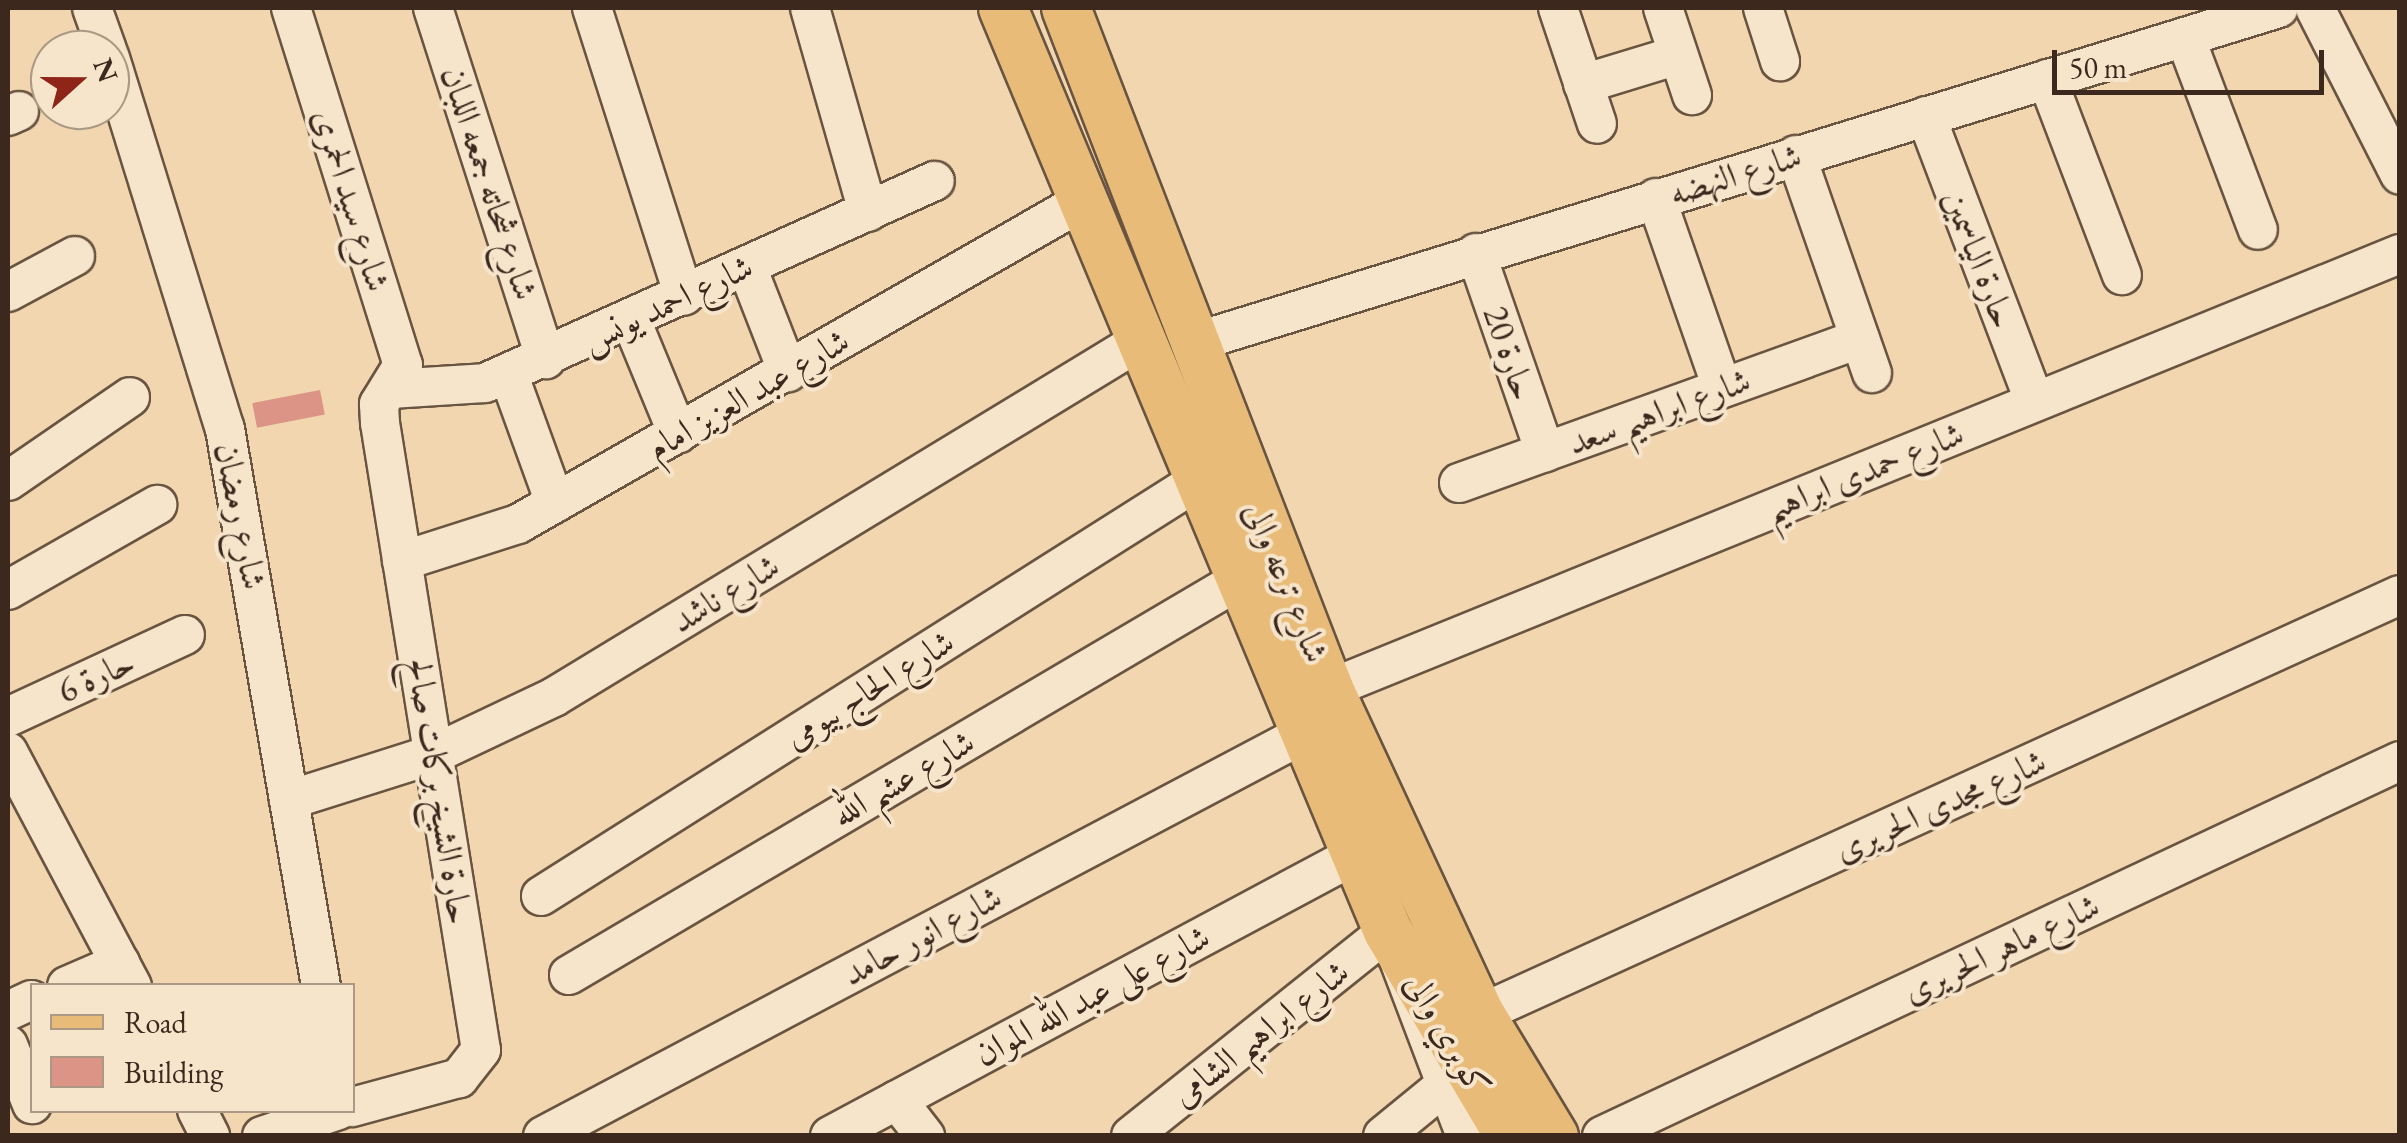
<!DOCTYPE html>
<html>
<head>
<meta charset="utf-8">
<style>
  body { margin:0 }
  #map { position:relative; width:2407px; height:1143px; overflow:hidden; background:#f1d6af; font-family:"EB Garamond",Amiri,serif }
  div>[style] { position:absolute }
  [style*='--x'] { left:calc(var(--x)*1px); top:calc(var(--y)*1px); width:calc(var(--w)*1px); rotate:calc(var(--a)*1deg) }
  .building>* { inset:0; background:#dc9486; transform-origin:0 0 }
  .roads { filter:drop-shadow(2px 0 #695441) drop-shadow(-2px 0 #695441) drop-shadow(0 2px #695441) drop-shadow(0 -2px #695441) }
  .minor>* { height:38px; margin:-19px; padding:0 19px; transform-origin:19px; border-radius:19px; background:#f6e4cb }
  .major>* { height:48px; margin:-24px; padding:0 24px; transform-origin:24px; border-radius:24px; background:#e8bb78 }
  span { translate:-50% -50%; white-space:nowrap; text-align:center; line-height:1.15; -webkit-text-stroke:8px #f6e4cb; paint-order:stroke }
  .street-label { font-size:35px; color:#3c281c }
  .frame { position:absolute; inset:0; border:10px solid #3c281c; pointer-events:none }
  .legend { position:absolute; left:30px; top:983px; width:325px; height:130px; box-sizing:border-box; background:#f6e4cb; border:2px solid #ac9985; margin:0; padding:12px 18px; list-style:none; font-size:30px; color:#3c281c }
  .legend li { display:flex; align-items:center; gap:20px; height:50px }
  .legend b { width:50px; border:2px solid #ac9985 }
  .north { position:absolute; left:30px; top:30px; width:100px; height:100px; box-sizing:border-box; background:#f6e4cb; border:2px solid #ac9985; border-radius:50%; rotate:69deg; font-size:28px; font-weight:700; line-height:40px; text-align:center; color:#3c281c }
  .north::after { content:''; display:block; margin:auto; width:35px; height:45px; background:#8f2418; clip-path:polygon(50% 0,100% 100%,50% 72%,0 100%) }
  .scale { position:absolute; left:2052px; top:50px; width:272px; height:45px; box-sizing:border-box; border:5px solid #3c281c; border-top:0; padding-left:12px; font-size:30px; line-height:35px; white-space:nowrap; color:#3c281c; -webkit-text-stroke:8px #f6e4cb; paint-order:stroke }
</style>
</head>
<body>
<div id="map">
  <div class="building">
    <div style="left:320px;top:390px;width:25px;height:69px;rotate:79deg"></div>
  </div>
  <div class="roads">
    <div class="minor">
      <div style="--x:92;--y:8;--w:45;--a:70.3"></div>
      <div style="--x:291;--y:8;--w:374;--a:72.6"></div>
      <div style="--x:403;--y:365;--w:46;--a:121.6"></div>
      <div style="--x:379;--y:404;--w:19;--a:87"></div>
      <div style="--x:380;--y:423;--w:635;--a:80.85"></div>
      <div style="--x:481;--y:1050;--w:36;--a:128"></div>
      <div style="--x:459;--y:1078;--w:111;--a:164.8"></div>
      <div style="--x:433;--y:8;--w:369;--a:72.2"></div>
      <div style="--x:592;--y:8;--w:302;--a:72.3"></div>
      <div style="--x:810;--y:8;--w:212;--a:74.1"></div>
      <div style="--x:1558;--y:8;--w:122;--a:71.4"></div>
      <div style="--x:1663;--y:8;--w:92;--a:71.6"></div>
      <div style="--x:1763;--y:8;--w:56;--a:72.2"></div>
      <div style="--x:2315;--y:8;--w:187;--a:63"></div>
      <div style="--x:2185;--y:37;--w:206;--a:69.3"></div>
      <div style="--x:110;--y:58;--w:388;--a:72.8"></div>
      <div style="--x:225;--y:429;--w:565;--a:80.22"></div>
      <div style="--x:2047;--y:79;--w:210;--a:69.1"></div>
      <div style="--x:1583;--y:84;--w:99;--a:-17"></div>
      <div style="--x:8;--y:116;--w:12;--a:-24"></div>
      <div style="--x:1926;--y:116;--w:305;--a:69.2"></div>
      <div style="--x:1796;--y:155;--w:231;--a:70.8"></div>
      <div style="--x:1656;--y:198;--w:201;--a:70.8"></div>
      <div style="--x:1476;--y:253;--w:211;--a:70.9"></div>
      <div style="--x:747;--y:267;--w:113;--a:68.7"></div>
      <div style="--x:8;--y:292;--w:76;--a:-28.2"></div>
      <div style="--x:631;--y:320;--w:123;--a:67.6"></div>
      <div style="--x:1192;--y:343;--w:1137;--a:-17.13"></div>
      <div style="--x:508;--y:373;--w:138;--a:70.1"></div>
      <div style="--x:390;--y:389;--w:95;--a:-3.6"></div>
      <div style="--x:485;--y:383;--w:493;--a:-24.2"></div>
      <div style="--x:8;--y:481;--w:148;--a:-34.5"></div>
      <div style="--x:1459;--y:483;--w:426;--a:-19.8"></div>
      <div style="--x:402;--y:561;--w:122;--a:-17.7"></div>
      <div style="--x:518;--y:524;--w:651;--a:-29.76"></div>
      <div style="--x:8;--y:590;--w:172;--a:-29.7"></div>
      <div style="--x:1329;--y:689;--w:1156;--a:-22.11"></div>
      <div style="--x:8;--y:717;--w:195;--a:-24.9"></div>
      <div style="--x:8;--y:752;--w:265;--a:62.1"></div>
      <div style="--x:289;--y:800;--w:152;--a:-17.6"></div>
      <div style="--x:434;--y:754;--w:133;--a:-25.4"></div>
      <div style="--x:554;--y:697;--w:686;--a:-31.28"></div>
      <div style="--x:541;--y:896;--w:775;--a:-32.3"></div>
      <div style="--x:569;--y:975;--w:774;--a:-30.51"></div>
      <div style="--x:67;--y:986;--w:58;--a:-23.5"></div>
      <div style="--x:8;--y:1011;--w:26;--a:-25"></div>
      <div style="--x:1480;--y:1014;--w:1011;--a:-24.49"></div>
      <div style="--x:8;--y:1045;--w:64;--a:67.9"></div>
      <div style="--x:897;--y:1100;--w:46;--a:52.1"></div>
      <div style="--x:197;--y:1110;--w:29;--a:63"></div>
      <div style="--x:262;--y:1136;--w:81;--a:-18.7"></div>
      <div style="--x:543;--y:1136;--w:858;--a:-27.85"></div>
      <div style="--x:830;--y:1136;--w:595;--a:-28.16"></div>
      <div style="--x:1131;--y:1136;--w:329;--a:-38.6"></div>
      <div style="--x:1388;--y:931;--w:219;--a:69.2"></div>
      <div style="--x:1383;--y:1136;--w:77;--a:-39.2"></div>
      <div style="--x:1602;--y:1136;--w:882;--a:-25.17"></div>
    </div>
    <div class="major">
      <div style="--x:1003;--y:8;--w:1000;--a:67.36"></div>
      <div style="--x:1388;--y:931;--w:238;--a:59.4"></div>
      <div style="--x:1066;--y:8;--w:730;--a:68.88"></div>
      <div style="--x:1329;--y:689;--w:358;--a:65.1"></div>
      <div style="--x:1480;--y:1014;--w:143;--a:58.8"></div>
    </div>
  </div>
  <div class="street-label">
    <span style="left:1735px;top:174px;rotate:-17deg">شارع النهضه</span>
    <span style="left:490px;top:183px;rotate:72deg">شارع شحاته جمعه اللبان</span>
    <span style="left:352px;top:200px;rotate:73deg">شارع سيد الحمرى</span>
    <span style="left:1980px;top:259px;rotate:69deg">حارة الياسمين</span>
    <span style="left:667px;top:303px;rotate:-25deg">شارع احمد يونس</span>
    <span style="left:1510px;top:353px;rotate:71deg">حارة 20</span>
    <span style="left:748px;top:394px;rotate:-30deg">شارع عبد العزيز امام</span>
    <span style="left:1659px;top:411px;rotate:-20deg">شارع ابراهيم سعد</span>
    <span style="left:1864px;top:471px;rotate:-22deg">شارع حمدى ابراهيم</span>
    <span style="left:241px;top:516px;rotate:79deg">شارع رمضان</span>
    <span style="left:1287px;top:582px;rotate:68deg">شارع ترعه والى</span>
    <span style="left:725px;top:593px;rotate:-31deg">شارع ناشد</span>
    <span style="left:96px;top:676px;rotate:-25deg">حارة 6</span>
    <span style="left:869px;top:689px;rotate:-32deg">شارع الحاج بيومى</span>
    <span style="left:903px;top:778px;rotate:-30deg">شارع عشم الله</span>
    <span style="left:440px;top:791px;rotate:81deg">حارة الشيخ بركات صالح</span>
    <span style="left:1940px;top:805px;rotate:-24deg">شارع مجدى الحريرى</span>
    <span style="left:922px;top:935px;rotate:-28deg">شارع انور حامد</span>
    <span style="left:2001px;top:948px;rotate:-25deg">شارع ماهر الحريرى</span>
    <span style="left:1092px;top:995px;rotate:-28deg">شارع على عبد الله الموان</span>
    <span style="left:1260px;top:1033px;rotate:-38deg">شارع ابراهيم الشامى</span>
    <span style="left:1448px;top:1034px;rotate:60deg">كوبري والى</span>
  </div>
  <div class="frame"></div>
  <ul class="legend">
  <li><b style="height:12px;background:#e8bb78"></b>Road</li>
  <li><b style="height:28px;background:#dc9486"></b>Building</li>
  </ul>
  <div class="north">N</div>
  <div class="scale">50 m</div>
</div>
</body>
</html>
